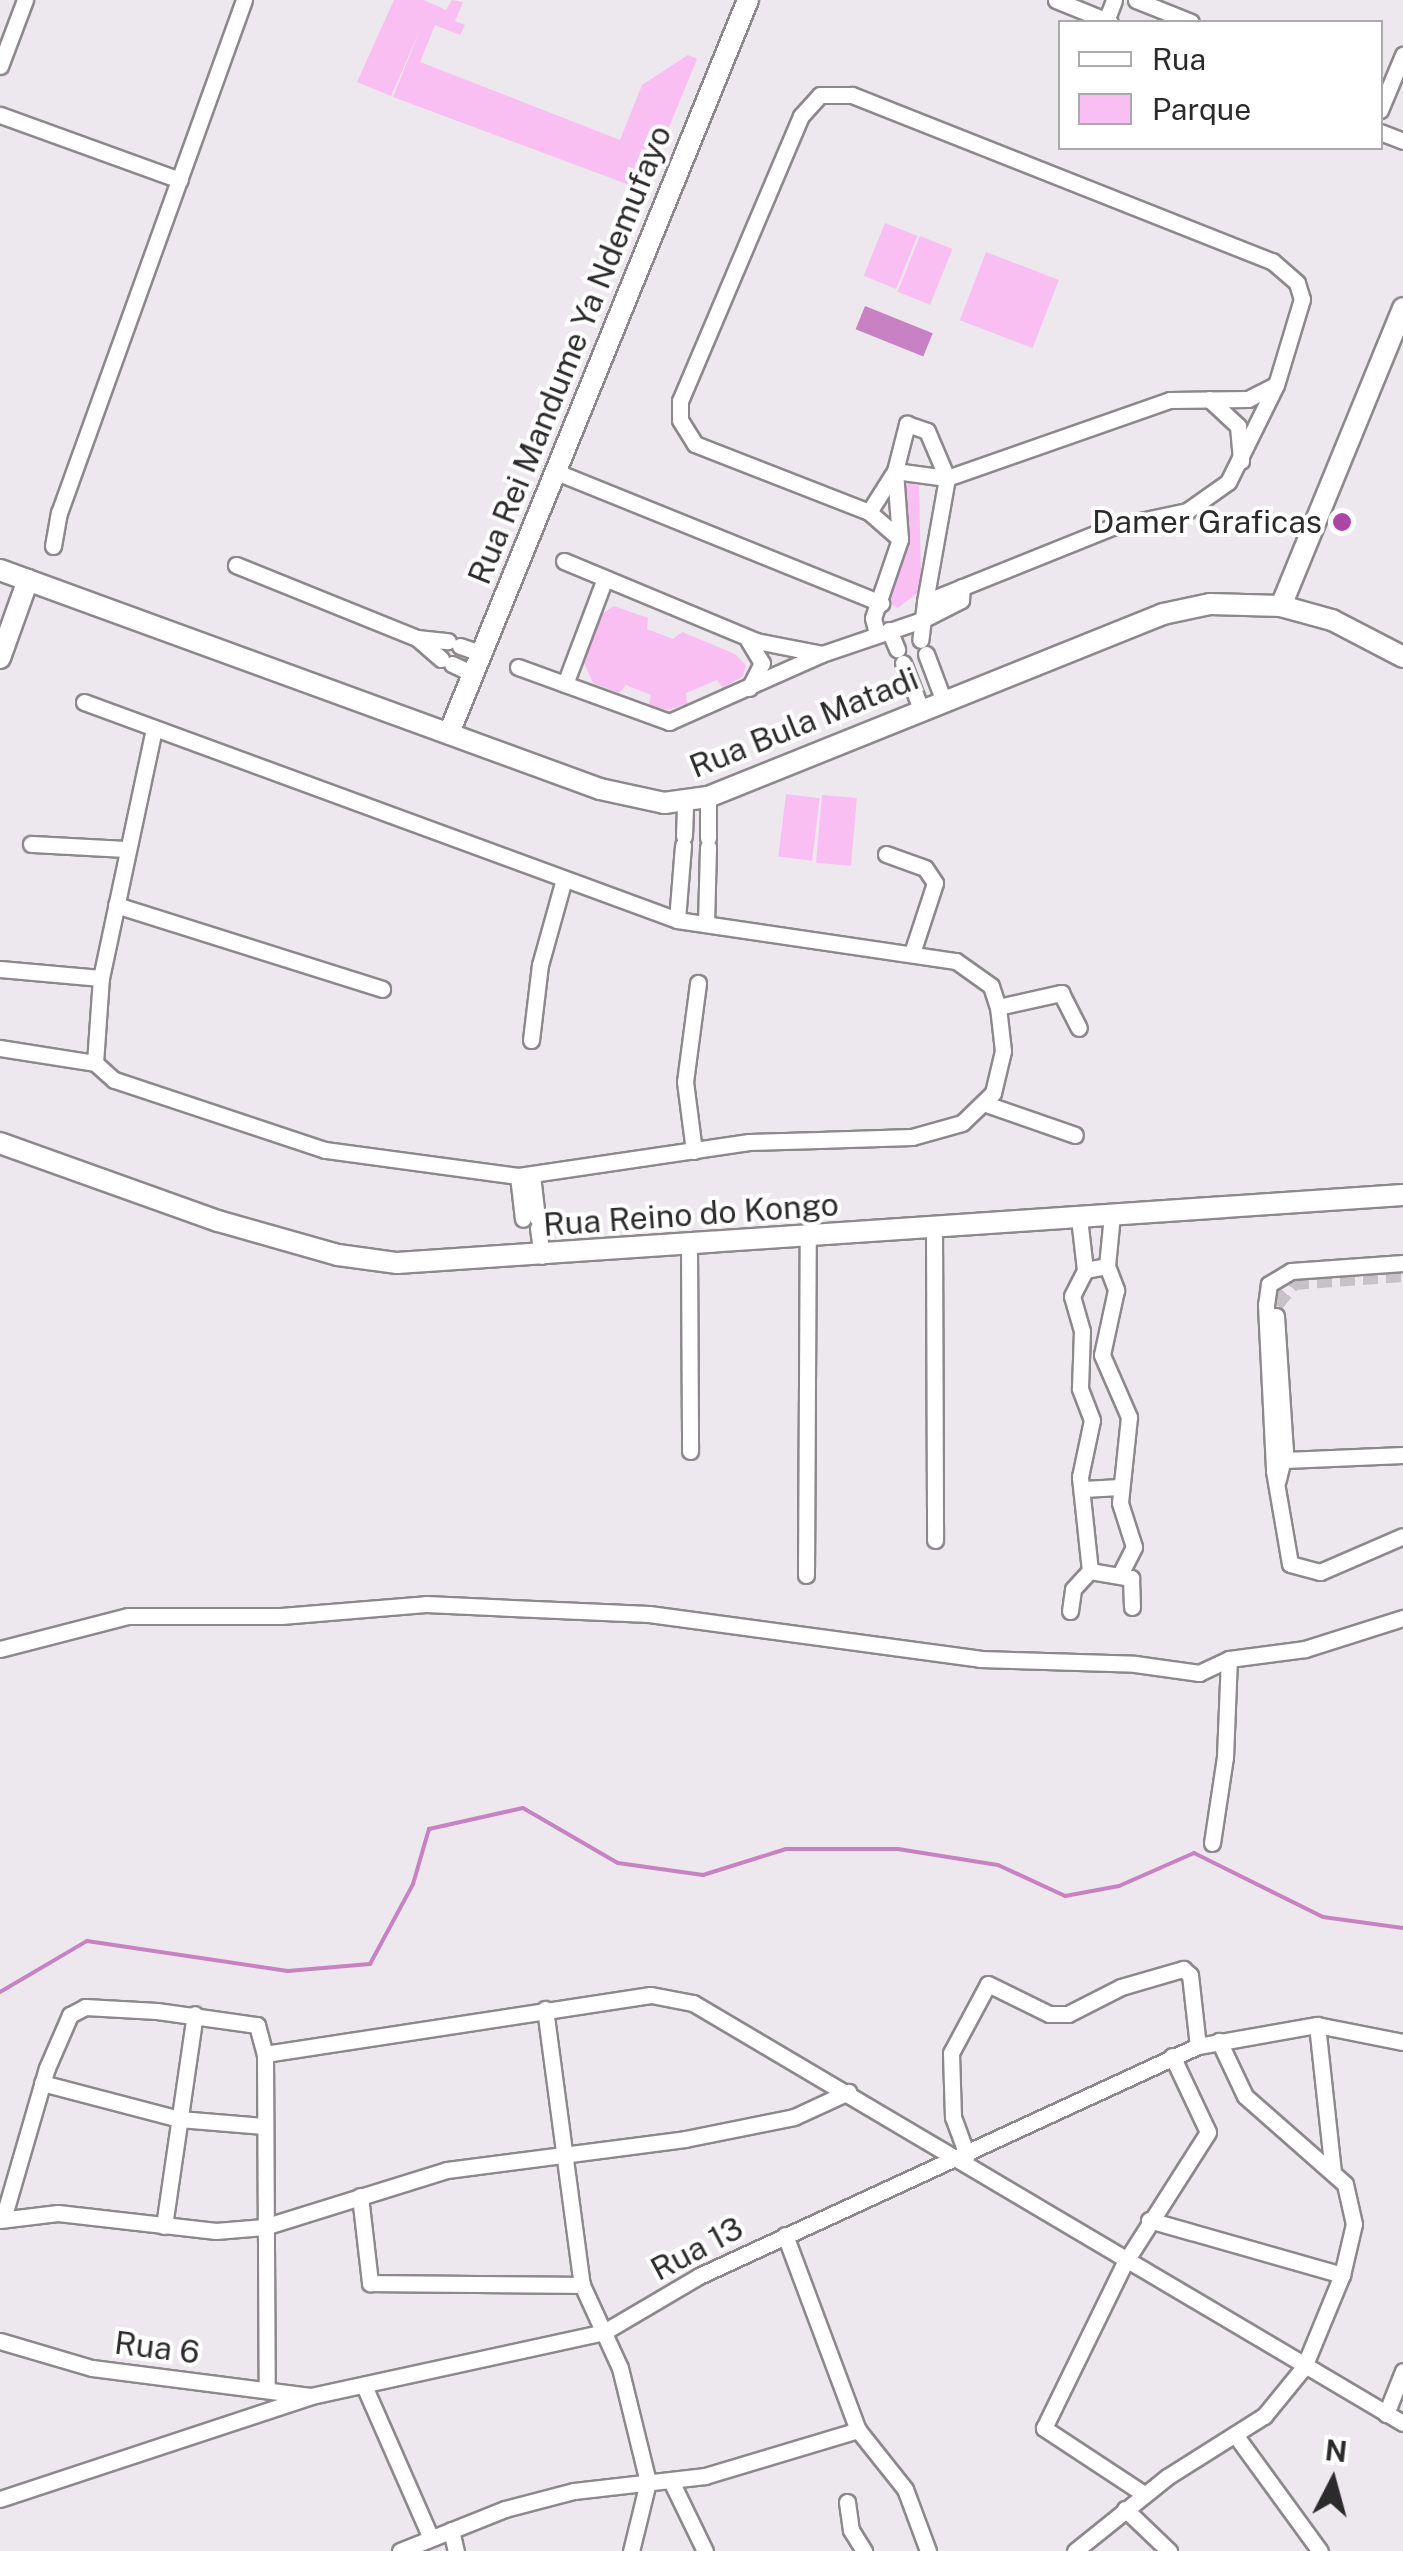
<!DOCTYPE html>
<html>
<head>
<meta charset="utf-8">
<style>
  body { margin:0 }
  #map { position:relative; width:1403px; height:2551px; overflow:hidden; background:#ede8ed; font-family:"Public Sans",sans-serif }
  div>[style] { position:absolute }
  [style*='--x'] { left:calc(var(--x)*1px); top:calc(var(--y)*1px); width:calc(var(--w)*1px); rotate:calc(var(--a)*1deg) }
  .green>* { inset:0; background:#f9bef2; transform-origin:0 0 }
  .water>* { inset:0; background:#c881c2; transform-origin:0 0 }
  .stream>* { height:4px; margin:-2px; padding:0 2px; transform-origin:2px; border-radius:2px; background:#c881c2 }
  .minor-tunnel>* { height:15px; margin-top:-7.5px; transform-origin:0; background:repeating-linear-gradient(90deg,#c6c2c6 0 15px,transparent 0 23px) }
  .roads { filter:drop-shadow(2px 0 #8c888c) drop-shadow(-2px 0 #8c888c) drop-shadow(0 2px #8c888c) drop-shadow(0 -2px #8c888c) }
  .minor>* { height:15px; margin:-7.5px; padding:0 7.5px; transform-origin:7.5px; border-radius:7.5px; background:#fff }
  .tertiary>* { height:20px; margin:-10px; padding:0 10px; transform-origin:10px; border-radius:10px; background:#fff }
  .dots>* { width:28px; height:28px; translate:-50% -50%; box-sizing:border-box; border:5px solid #fff; border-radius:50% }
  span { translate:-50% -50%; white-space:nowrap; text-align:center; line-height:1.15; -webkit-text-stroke:8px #fff; paint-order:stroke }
  .street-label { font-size:32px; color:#2c2b2c }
  .poi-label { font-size:32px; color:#2c2b2c }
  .right { translate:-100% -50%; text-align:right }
  .legend { position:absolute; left:1058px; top:20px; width:325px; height:130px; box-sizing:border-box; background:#fff; border:2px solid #abaaab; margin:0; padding:12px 18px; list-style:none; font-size:30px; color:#2c2b2c }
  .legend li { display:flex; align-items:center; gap:20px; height:50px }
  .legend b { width:50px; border:2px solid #abaaab }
  .north { position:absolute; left:1283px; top:2431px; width:100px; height:100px; -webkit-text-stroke:8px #fff; paint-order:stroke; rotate:6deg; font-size:28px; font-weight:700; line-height:40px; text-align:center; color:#2c2b2c }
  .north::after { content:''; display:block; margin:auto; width:35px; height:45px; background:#2c2b2c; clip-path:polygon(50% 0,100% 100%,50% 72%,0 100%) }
</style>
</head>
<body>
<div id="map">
  <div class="green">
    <div style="clip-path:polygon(394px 0,424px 0,446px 10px,452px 0,463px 2px,455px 21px,465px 25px,460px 35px,435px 25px,420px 62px,620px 140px,642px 85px,688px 55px,697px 59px,643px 190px,393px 97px,420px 30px,391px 96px,357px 82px)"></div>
    <div style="left:885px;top:223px;width:35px;height:57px;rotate:22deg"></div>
    <div style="left:920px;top:236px;width:35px;height:60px;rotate:22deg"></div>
    <div style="left:986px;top:252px;width:78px;height:73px;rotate:21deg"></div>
    <div style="clip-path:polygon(897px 477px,919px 486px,921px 574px,917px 593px,898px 608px,885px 601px,900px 520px,888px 495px)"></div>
    <div style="clip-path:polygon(614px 606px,648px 618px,647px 629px,673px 639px,682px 632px,735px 654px,746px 665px,743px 676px,723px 688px,717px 680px,686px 693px,687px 704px,667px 710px,649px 705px,651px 695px,626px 685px,619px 693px,593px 683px,581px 656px,598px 616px)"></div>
    <div style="left:786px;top:794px;width:34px;height:63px;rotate:7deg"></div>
    <div style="left:822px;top:795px;width:35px;height:68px;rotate:5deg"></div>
  </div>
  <div class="water">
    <div style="left:865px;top:306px;width:73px;height:25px;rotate:22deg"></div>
  </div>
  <div class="stream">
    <div style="--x:0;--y:1992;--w:101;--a:-30.4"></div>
    <div style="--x:87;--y:1941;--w:203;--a:8.5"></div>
    <div style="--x:288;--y:1971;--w:82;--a:-4.9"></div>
    <div style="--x:370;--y:1964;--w:91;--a:-61.7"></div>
    <div style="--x:413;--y:1884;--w:57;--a:-73.8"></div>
    <div style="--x:429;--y:1829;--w:96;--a:-12.6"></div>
    <div style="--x:523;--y:1808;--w:110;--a:30.1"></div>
    <div style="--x:618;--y:1863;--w:86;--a:8"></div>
    <div style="--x:703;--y:1875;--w:87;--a:-17.4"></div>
    <div style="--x:786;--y:1849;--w:112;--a:0"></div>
    <div style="--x:898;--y:1849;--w:101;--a:9.1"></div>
    <div style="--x:998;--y:1865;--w:74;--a:24.8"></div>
    <div style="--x:1065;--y:1896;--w:55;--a:-10.5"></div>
    <div style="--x:1119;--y:1886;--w:82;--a:-23.7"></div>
    <div style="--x:1194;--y:1853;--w:144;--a:26.4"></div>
    <div style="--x:1323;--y:1917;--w:81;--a:7.8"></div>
  </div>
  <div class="minor-tunnel">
    <div style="--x:1276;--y:1304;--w:28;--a:-51"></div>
    <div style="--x:1294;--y:1282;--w:109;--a:-4.2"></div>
  </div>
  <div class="roads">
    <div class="minor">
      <div style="--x:1056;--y:0;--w:58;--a:22.2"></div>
      <div style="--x:1136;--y:0;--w:59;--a:21.8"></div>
      <div style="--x:1106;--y:21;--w:22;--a:-69"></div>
      <div style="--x:0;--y:66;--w:71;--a:-69.3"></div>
      <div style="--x:1380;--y:110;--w:60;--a:-67.3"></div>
      <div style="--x:0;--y:115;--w:191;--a:19.9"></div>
      <div style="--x:1380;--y:132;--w:25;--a:21"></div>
      <div style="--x:1209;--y:399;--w:40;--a:43"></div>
      <div style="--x:1238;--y:426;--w:35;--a:85"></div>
      <div style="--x:554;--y:471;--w:353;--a:22"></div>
      <div style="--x:895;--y:471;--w:52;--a:7.7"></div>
      <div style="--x:947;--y:478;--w:236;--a:-19.3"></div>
      <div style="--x:1170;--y:400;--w:78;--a:-0.7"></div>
      <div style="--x:1248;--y:399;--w:31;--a:-27"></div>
      <div style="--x:869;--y:512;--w:45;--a:-57.7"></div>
      <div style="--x:900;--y:539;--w:41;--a:-138.9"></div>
      <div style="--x:869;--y:512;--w:187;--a:-158.7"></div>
      <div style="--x:695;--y:444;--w:28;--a:-122"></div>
      <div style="--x:680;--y:420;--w:19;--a:-90"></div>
      <div style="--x:680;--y:401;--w:310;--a:-67"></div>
      <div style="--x:801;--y:116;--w:28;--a:-48"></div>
      <div style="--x:820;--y:95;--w:32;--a:0"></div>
      <div style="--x:852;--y:95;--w:452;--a:21.6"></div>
      <div style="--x:1272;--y:261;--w:33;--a:41"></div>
      <div style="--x:1297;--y:283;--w:17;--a:73"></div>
      <div style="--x:1302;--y:299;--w:90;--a:106.8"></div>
      <div style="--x:1276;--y:385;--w:108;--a:116.3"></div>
      <div style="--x:1228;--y:482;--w:50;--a:144.7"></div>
      <div style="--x:1187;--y:511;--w:77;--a:168"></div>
      <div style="--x:1112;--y:527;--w:201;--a:158.1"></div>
      <div style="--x:925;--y:602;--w:38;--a:97"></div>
      <div style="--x:53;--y:546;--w:34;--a:-80"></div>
      <div style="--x:59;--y:513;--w:545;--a:-70.17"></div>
      <div style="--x:564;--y:561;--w:208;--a:22.6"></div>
      <div style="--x:756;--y:641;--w:67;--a:11.1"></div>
      <div style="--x:236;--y:565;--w:195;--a:22"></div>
      <div style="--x:417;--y:638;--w:31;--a:6"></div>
      <div style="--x:889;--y:630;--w:21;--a:67"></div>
      <div style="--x:877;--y:634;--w:16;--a:-104"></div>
      <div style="--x:873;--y:618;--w:83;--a:-71.1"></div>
      <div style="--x:900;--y:539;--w:68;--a:-94.2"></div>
      <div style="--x:895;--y:471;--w:49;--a:-75.7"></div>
      <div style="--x:907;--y:424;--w:21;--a:19"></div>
      <div style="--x:927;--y:431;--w:51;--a:66.9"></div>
      <div style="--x:947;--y:478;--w:126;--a:100.1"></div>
      <div style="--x:417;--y:638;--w:32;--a:41"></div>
      <div style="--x:748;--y:640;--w:27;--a:59"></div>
      <div style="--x:762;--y:663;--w:28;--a:117"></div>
      <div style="--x:460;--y:646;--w:21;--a:19"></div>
      <div style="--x:926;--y:654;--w:48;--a:69.3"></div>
      <div style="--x:903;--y:663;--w:49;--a:68.6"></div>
      <div style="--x:452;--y:664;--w:21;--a:25"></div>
      <div style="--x:518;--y:667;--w:161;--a:20"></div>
      <div style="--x:669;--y:722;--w:167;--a:-24"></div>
      <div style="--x:822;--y:654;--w:106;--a:-18.8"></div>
      <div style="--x:922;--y:620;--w:44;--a:-27.1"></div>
      <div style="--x:961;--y:600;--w:13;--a:-86"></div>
      <div style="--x:565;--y:684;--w:113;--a:-69.3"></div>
      <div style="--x:84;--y:702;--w:632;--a:20.18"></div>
      <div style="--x:677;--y:920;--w:282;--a:8.4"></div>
      <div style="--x:956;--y:961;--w:43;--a:35.5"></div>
      <div style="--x:991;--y:986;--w:22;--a:72"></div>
      <div style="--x:998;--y:1007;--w:44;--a:83.5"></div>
      <div style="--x:1003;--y:1051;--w:43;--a:103.4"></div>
      <div style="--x:993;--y:1093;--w:43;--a:135.9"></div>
      <div style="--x:962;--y:1123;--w:52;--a:164.4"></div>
      <div style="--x:912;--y:1137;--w:163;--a:178.2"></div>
      <div style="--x:749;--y:1142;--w:233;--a:171.6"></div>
      <div style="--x:518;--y:1176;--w:195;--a:-172.3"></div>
      <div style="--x:325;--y:1150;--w:222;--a:-161.6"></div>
      <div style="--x:114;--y:1080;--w:25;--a:-138"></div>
      <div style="--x:95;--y:1063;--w:85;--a:-86"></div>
      <div style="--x:101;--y:978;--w:255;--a:-78"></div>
      <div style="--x:708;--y:797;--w:41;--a:90"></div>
      <div style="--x:684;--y:836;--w:32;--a:-88"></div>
      <div style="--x:31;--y:844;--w:96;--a:3"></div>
      <div style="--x:886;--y:854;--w:41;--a:19.7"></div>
      <div style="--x:925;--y:868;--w:18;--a:56"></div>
      <div style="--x:935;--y:883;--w:74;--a:108.2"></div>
      <div style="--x:116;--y:905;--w:279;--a:17.5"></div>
      <div style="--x:677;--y:920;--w:75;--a:-85.4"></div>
      <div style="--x:706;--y:924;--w:77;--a:-88.5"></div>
      <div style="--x:0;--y:969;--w:101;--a:5.1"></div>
      <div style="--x:998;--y:1007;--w:65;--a:-12.5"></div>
      <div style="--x:1061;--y:993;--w:39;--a:63"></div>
      <div style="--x:531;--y:1040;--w:76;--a:-83.2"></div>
      <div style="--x:540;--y:965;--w:89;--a:-74.4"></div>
      <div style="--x:0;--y:1048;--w:96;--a:9"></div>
      <div style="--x:986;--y:1104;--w:94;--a:19.2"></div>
      <div style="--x:694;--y:1151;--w:70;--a:-97.4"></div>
      <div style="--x:685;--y:1082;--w:100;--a:-82.5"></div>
      <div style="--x:532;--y:1175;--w:43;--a:83.4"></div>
      <div style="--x:518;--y:1176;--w:43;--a:83.4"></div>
      <div style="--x:1112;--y:1215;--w:51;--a:95.6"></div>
      <div style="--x:1107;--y:1266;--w:26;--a:69"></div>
      <div style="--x:1116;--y:1290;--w:66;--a:102.2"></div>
      <div style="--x:1102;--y:1355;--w:68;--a:66.5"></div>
      <div style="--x:1129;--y:1417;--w:86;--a:96"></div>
      <div style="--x:1120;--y:1503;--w:46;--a:72.3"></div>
      <div style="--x:1134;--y:1547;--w:29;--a:117"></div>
      <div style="--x:1079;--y:1218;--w:52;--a:83.4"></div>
      <div style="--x:538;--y:1228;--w:28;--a:82"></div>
      <div style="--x:934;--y:1228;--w:312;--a:89.8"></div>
      <div style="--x:689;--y:1245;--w:206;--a:89.7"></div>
      <div style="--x:1403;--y:1263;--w:112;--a:175.9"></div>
      <div style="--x:1291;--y:1271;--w:26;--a:149"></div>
      <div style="--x:1269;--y:1284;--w:21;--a:98"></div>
      <div style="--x:1266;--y:1305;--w:166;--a:87.2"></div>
      <div style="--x:1274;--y:1471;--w:94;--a:80.2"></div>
      <div style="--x:1290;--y:1564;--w:31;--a:15"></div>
      <div style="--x:1320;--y:1572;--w:90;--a:-23.4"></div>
      <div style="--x:1276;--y:1316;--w:135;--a:86.2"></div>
      <div style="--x:1285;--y:1451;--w:30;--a:104"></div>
      <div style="--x:1285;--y:1460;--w:118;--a:-2.4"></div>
      <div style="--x:1083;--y:1489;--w:37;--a:-3"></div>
      <div style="--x:1090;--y:1571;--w:95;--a:-96.1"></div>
      <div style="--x:1080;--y:1477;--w:58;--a:-78.1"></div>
      <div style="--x:1092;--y:1420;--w:34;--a:-111"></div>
      <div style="--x:1080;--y:1388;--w:57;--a:-88"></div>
      <div style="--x:1082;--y:1331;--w:36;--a:-106"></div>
      <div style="--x:1072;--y:1296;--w:29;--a:-63"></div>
      <div style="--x:1085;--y:1270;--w:22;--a:-10"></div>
      <div style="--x:1090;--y:1571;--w:42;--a:9.7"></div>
      <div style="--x:1131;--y:1578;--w:29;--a:88"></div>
      <div style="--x:806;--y:1575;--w:338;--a:-89.7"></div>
      <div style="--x:1070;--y:1611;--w:22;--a:-82"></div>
      <div style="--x:1073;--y:1589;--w:25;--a:-47"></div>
      <div style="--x:0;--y:1649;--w:132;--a:-14.5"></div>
      <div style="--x:128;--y:1616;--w:153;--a:0"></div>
      <div style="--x:281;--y:1616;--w:145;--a:-4.7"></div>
      <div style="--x:426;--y:1604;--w:223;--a:2.6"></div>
      <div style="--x:649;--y:1614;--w:334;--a:7.7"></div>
      <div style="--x:980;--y:1659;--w:155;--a:1.8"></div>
      <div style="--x:1135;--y:1664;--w:65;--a:8"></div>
      <div style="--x:1199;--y:1673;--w:33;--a:-25"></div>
      <div style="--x:1229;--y:1659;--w:77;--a:-7.5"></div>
      <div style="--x:1305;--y:1649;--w:103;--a:-17.6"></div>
      <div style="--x:1212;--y:1843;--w:87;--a:-81.4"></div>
      <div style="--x:1225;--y:1757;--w:98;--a:-87.7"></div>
      <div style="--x:545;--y:2009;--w:278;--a:82.4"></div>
      <div style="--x:582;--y:2285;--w:91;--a:65.4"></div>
      <div style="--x:620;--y:2368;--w:117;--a:76.2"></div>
      <div style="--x:648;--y:2482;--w:71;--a:103.8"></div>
      <div style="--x:1317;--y:2025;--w:148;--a:83.8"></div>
      <div style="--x:265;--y:2054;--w:390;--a:-8.7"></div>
      <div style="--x:651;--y:1995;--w:43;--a:10.8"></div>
      <div style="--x:693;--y:2003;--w:825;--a:30.61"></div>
      <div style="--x:42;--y:2083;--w:142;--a:14.7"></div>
      <div style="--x:179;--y:2119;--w:85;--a:4.7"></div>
      <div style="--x:967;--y:2155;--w:40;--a:-110.2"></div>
      <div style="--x:953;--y:2117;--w:64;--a:-91.8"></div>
      <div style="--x:951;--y:2053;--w:78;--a:-61.8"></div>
      <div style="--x:988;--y:1984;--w:68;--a:26.2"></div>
      <div style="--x:1049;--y:2014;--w:19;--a:0"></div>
      <div style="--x:1068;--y:2014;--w:59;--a:-27"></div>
      <div style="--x:1121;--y:1987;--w:65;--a:-16.2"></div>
      <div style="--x:1183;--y:1969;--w:9;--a:41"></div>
      <div style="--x:1190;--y:1975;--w:71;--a:83.6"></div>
      <div style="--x:360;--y:2196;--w:88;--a:83.4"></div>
      <div style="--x:370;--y:2283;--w:212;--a:0.5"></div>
      <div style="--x:3;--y:2219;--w:157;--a:-73.8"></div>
      <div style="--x:47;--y:2068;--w:58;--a:-66.5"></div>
      <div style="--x:70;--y:2015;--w:17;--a:-28"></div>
      <div style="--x:85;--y:2007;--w:72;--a:3.2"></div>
      <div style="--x:157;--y:2011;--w:101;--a:8"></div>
      <div style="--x:257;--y:2025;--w:30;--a:75"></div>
      <div style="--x:265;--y:2054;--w:333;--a:89.7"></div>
      <div style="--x:0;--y:2220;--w:58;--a:-6.9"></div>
      <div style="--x:58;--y:2213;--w:159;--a:6.5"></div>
      <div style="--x:216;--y:2231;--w:48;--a:-4.8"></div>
      <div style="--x:264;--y:2227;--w:192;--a:-17.3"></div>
      <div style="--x:447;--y:2170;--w:240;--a:-7.4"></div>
      <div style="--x:685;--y:2139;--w:111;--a:-11.4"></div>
      <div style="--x:794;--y:2117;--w:60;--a:-24.8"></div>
      <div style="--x:1149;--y:2220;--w:201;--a:15.9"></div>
      <div style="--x:164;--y:2226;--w:214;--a:-81.7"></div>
      <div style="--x:785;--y:2235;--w:208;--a:69.5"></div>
      <div style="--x:858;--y:2430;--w:75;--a:51.5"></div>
      <div style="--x:905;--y:2489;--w:66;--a:69.6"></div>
      <div style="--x:0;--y:2341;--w:96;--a:16.4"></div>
      <div style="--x:92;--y:2368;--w:220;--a:7.3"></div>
      <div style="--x:365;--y:2388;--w:162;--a:66.3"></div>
      <div style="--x:1386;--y:2414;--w:46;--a:-68.4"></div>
      <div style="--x:1236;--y:2436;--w:142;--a:53.9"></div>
      <div style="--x:671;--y:2481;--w:78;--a:64.1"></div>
      <div style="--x:1144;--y:2494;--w:120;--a:-146.6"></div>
      <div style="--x:1044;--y:2428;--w:182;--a:-64"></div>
      <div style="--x:1124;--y:2264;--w:156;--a:-57.5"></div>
      <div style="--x:1208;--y:2132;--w:84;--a:-115.3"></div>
      <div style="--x:0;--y:2499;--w:328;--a:-18.3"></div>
      <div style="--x:311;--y:2396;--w:300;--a:-12.3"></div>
      <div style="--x:604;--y:2332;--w:110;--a:-30.5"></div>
      <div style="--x:699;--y:2276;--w:549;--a:-24.75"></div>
      <div style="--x:1198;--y:2046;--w:121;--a:-10"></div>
      <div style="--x:1317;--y:2025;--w:88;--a:11.2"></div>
      <div style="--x:847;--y:2502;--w:28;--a:82"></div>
      <div style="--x:851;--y:2530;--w:25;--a:58"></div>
      <div style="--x:1125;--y:2509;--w:61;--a:43.7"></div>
      <div style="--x:451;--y:2530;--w:22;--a:77"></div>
      <div style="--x:400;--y:2551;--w:113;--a:-21.8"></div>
      <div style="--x:505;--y:2509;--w:71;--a:-14.6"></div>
      <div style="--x:574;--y:2491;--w:132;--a:-6.5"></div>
      <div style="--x:705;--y:2476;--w:160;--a:-16.7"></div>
      <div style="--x:1075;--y:2551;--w:118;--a:-38.8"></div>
      <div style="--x:1167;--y:2477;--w:115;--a:-32.2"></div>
      <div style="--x:1264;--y:2416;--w:63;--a:-50.8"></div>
      <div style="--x:1304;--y:2367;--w:100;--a:-67.6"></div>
      <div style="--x:1342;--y:2275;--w:52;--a:-76.8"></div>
      <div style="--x:1354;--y:2224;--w:41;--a:-102.7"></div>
      <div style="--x:1345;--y:2184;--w:133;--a:-138.7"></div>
      <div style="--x:1245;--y:2096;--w:61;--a:-115.3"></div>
    </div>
    <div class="tertiary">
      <div style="--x:0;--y:570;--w:639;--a:20.05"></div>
      <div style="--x:600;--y:789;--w:66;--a:12.3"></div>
      <div style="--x:664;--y:803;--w:44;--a:-7.8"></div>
      <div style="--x:708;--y:797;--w:490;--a:-21.9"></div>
      <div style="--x:1163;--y:614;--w:48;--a:-12"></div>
      <div style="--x:1210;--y:604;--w:71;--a:1.6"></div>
      <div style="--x:1281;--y:606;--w:53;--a:15.4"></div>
      <div style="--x:1332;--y:620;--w:80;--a:27.5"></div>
      <div style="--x:1281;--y:606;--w:322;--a:-67.7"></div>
      <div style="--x:0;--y:658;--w:83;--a:-70.3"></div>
      <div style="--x:449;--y:733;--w:792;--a:-67.81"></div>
      <div style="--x:0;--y:1143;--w:232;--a:19.7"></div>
      <div style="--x:218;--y:1221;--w:125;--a:15.8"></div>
      <div style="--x:338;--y:1255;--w:60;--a:7.7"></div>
      <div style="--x:397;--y:1263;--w:1008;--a:-3.87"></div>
    </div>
  </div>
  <div class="dots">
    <div style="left:1342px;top:522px;background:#ad45a7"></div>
  </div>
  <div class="street-label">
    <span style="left:570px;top:355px;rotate:-68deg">Rua Rei Mandume Ya Ndemufayo</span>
    <span style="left:804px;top:723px;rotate:-22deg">Rua Bula Matadi</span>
    <span style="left:691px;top:1215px;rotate:-4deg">Rua Reino do Kongo</span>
    <span style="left:697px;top:2249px;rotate:-28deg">Rua 13</span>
    <span style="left:157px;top:2348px;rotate:7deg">Rua 6</span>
  </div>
  <div class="poi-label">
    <span class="right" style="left:1322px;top:522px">Damer Graficas</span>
  </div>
  <ul class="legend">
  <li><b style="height:12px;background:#fff"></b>Rua</li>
  <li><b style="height:28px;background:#f9bef2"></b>Parque</li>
  </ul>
  <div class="north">N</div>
</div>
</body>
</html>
